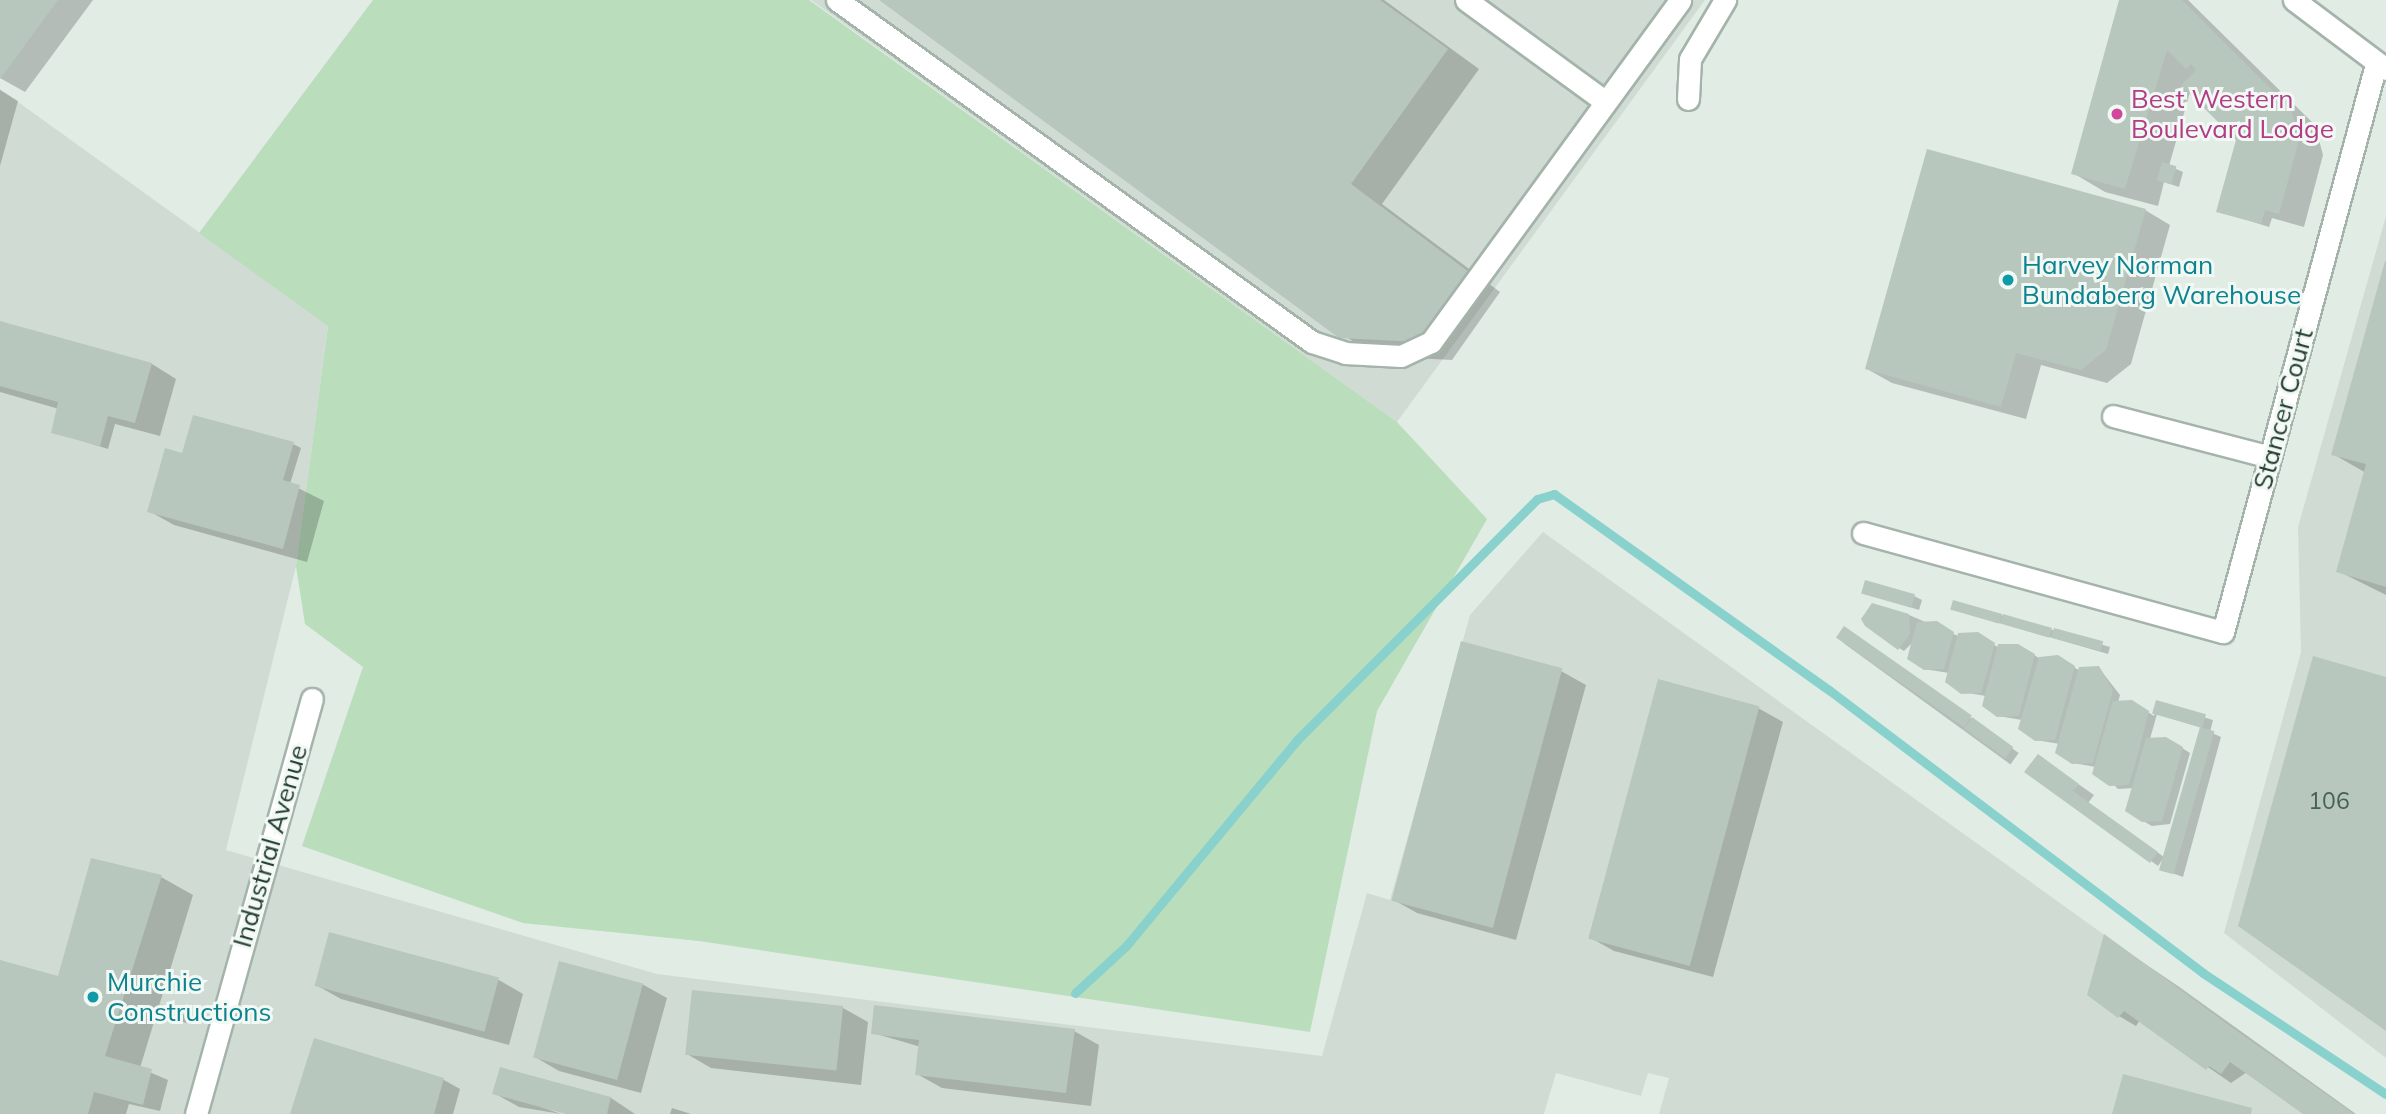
<!DOCTYPE html>
<html>
<head>
<meta charset="utf-8">
<style>
  body { margin:0 }
  #map { position:relative; width:2386px; height:1114px; overflow:hidden; background:#e1ece5; font-family:Mulish,sans-serif }
  div>[style] { position:absolute }
  [style*='--x'] { left:calc(var(--x)*1px); top:calc(var(--y)*1px); width:calc(var(--w)*1px); rotate:calc(var(--a)*1deg) }
  .built>* { inset:0; background:#d0dcd3 }
  .green>* { inset:0; background:#baddbc }
  .shadow>* { inset:0; background:#0003; transform-origin:0 0 }
  .stream>* { height:9px; margin:-4.5px; padding:0 4.5px; transform-origin:4.5px; border-radius:4.5px; background:#89d1cc }
  .building>* { inset:0; background:#b7c7bd; transform-origin:0 0 }
  .roads { filter:drop-shadow(2px 0 #a4b4ab) drop-shadow(-2px 0 #a4b4ab) drop-shadow(0 2px #a4b4ab) drop-shadow(0 -2px #a4b4ab) }
  .minor>* { height:21px; margin:-10.5px; padding:0 10.5px; transform-origin:10.5px; border-radius:10.5px; background:#fff }
  .dots>* { width:19px; height:19px; translate:-50% -50%; box-sizing:border-box; border:4px solid #f2f8f4; border-radius:50% }
  span { translate:-50% -50%; white-space:nowrap; text-align:center; line-height:1.15; -webkit-text-stroke:6px #f2f8f4; paint-order:stroke }
  .number-label { font-size:23px; color:#476052 }
  .number-label span { -webkit-text-stroke-width:0 }
  .hotel-label { font-size:26px; color:#b23c85 }
  .left { translate:0 -50%; text-align:left }
  .culture-label { font-size:26px; color:#0d838f }
  .street-label { font-size:26px; color:#223d2f }
</style>
</head>
<body>
<div id="map">
  <div class="built">
    <div style="clip-path:polygon(811px 0,1705px 0,1397px 422px)"></div>
    <div style="clip-path:polygon(0 89px,328px 325px,296px 566px,226px 850px,657px 974px,1322px 1056px,1367px 893px,1390px 900px,1470px 615px,1543px 532px,2354px 1114px,1659px 1114px,1669px 1078px,1648px 1073px,1641px 1096px,1556px 1073px,1544px 1114px,0 1114px)"></div>
    <div style="clip-path:polygon(2386px 216px,2386px 1058px,2224px 933px,2301px 652px,2298px 527px)"></div>
  </div>
  <div class="green">
    <div style="clip-path:polygon(373px 0,809px 0,1397px 422px,1487px 519px,1377px 711px,1310px 1032px,699px 941px,523px 923px,302px 846px,363px 667px,305px 624px,296px 566px,328px 326px,199px 233px)"></div>
  </div>
  <div class="shadow">
    <div style="clip-path:polygon(0 0,93px 0,25px 92px,0 78px)"></div>
    <div style="clip-path:polygon(882px 0,1384px 0,1479px 69px,1382px 204px,1500px 292px,1452px 360px,1373px 356px)"></div>
    <div style="clip-path:polygon(2121px 0,2188px 0,2315px 125px,2323px 155px,2304px 227px,2272px 218px,2269px 227px,2218px 211px,2238px 140px,2190px 92px,2169px 166px,2183px 172px,2179px 187px,2164px 182px,2158px 206px,2105px 192px,2073px 173px)"></div>
    <div style="clip-path:polygon(0 90px,18px 101px,0 166px)"></div>
    <div style="clip-path:polygon(2145px 210px,2170px 225px,2131px 364px,2107px 383px,2041px 365px,2026px 419px,1892px 383px,1867px 369px)"></div>
    <div style="clip-path:polygon(2386px 264px,2386px 595px,2338px 571px,2366px 473px,2333px 454px)"></div>
    <div style="clip-path:polygon(0 323px,152px 364px,176px 379px,160px 436px,115px 424px,108px 449px,53px 432px,59px 409px,0 392px)"></div>
    <div style="clip-path:polygon(293px 444px,301px 448px,290px 484px,324px 501px,307px 562px,174px 525px,149px 511px,184px 455px)"></div>
    <div style="clip-path:polygon(1863px 592px,1914px 596px,1922px 600px,1919px 610px)"></div>
    <div style="clip-path:polygon(1952px 609px,2001px 615px,2110px 647px,2108px 654px)"></div>
    <div style="clip-path:polygon(1909px 615px,1958px 636px,1977px 634px,1999px 648px,2018px 645px,2039px 658px,2058px 657px,2080px 671px,2099px 668px,2120px 695px,2118px 703px,2132px 702px,2154px 716px,2158px 703px,2213px 720px,2210px 732px,2221px 737px,2183px 877px,2164px 870px,2202px 728px,2157px 714px,2150px 739px,2166px 738px,2190px 753px,2170px 824px,2152px 826px,2143px 821px,2134px 788px,2118px 789px,2096px 767px,2073px 763px,2060px 744px,2036px 740px,2022px 720px,1998px 716px,1986px 696px,1962px 692px,1949px 673px,1924px 669px,1913px 642px,1904px 651px,1896px 646px)"></div>
    <div style="left:1852px;top:632px;width:206px;height:14px;rotate:36deg"></div>
    <div style="clip-path:polygon(1561px 671px,1586px 685px,1516px 940px,1417px 913px,1392px 899px)"></div>
    <div style="clip-path:polygon(1659px 681px,1758px 708px,1783px 722px,1713px 977px,1614px 951px,1589px 937px)"></div>
    <div style="clip-path:polygon(2038px 756px,2094px 795px,2088px 803px,2164px 857px,2158px 866px,2026px 771px)"></div>
    <div style="clip-path:polygon(161px 877px,193px 895px,159px 1006px,188px 1016px,186px 1023px,157px 1012px,140px 1068px,168px 1080px,160px 1111px,129px 1104px,126px 1114px,0 1114px,0 962px,62px 979px)"></div>
    <div style="clip-path:polygon(330px 934px,499px 980px,523px 994px,509px 1045px,341px 999px,316px 985px)"></div>
    <div style="clip-path:polygon(2105px 937px,2178px 986px,2356px 1114px,2306px 1114px,2247px 1072px,2231px 1083px,2140px 1020px,2136px 1026px,2119px 1016px,2089px 995px)"></div>
    <div style="clip-path:polygon(642px 984px,667px 998px,641px 1093px,559px 1071px,535px 1057px)"></div>
    <div style="clip-path:polygon(694px 992px,843px 1008px,868px 1022px,861px 1085px,711px 1068px,687px 1054px)"></div>
    <div style="clip-path:polygon(1074px 1031px,1099px 1045px,1091px 1106px,942px 1088px,917px 1074px,921px 1047px,873px 1033px)"></div>
    <div style="clip-path:polygon(315px 1040px,444px 1080px,460px 1089px,453px 1114px,293px 1114px)"></div>
    <div style="clip-path:polygon(501px 1069px,611px 1098px,635px 1114px,574px 1114px,519px 1099px,561px 1114px,519px 1107px,494px 1093px)"></div>
    <div style="clip-path:polygon(672px 1108px,691px 1114px,670px 1114px)"></div>
  </div>
  <div class="stream">
    <div style="--x:1075;--y:993;--w:69;--a:-42.7"></div>
    <div style="--x:1126;--y:946;--w:268;--a:-50.3"></div>
    <div style="--x:1297;--y:740;--w:340;--a:-45.1"></div>
    <div style="--x:1537;--y:499;--w:18;--a:-16"></div>
    <div style="--x:1554;--y:494;--w:338;--a:35.5"></div>
    <div style="--x:1829;--y:690;--w:469;--a:37.1"></div>
    <div style="--x:2203;--y:973;--w:219;--a:33.5"></div>
  </div>
  <div class="building">
    <div style="clip-path:polygon(0 0,58px 0,0 79px)"></div>
    <div style="clip-path:polygon(879px 0,1380px 0,1448px 49px,1351px 184px,1469px 272px,1419px 342px,1339px 338px)"></div>
    <div style="clip-path:polygon(2119px 0,2182px 0,2291px 109px,2299px 140px,2279px 214px,2265px 210px,2261px 224px,2216px 212px,2236px 140px,2181px 85px,2196px 70px,2191px 64px,2186px 69px,2167px 50px,2125px 189px,2071px 174px)"></div>
    <div style="clip-path:polygon(1927px 149px,2146px 209px,2106px 350px,2081px 370px,2016px 353px,2001px 407px,1865px 369px)"></div>
    <div style="left:2162px;top:162px;width:15px;height:19px;rotate:16deg"></div>
    <div style="clip-path:polygon(2385px 261px,2386px 261px,2386px 587px,2336px 572px,2366px 464px,2331px 455px)"></div>
    <div style="clip-path:polygon(0 321px,152px 363px,135px 423px,108px 416px,100px 446px,51px 433px,58px 402px,0 386px)"></div>
    <div style="clip-path:polygon(193px 415px,294px 442px,283px 480px,300px 485px,283px 549px,147px 512px,165px 448px,182px 453px)"></div>
    <div style="left:1865px;top:580px;width:52px;height:14px;rotate:16deg"></div>
    <div style="left:1953px;top:600px;width:51px;height:10px;rotate:16deg"></div>
    <div style="clip-path:polygon(1872px 603px,1909px 614px,1910px 634px,1898px 650px,1865px 626px,1861px 619px)"></div>
    <div style="left:2003px;top:614px;width:51px;height:10px;rotate:16deg"></div>
    <div style="clip-path:polygon(1937px 621px,1954px 632px,1949px 650px,1944px 669px,1924px 670px,1907px 659px,1912px 640px,1917px 622px)"></div>
    <div style="left:1844px;top:626px;width:156px;height:14px;rotate:35deg"></div>
    <div style="left:2054px;top:628px;width:51px;height:10px;rotate:15deg"></div>
    <div style="clip-path:polygon(1978px 632px,1995px 643px,1988px 669px,1981px 693px,1961px 694px,1945px 682px,1958px 633px)"></div>
    <div style="left:1461px;top:641px;width:105px;height:269px;rotate:15deg"></div>
    <div style="clip-path:polygon(1998px 644px,2018px 644px,2035px 654px,2019px 716px,1997px 717px,1982px 706px)"></div>
    <div style="clip-path:polygon(2058px 655px,2075px 666px,2055px 740px,2035px 741px,2018px 729px,2039px 657px)"></div>
    <div style="clip-path:polygon(2313px 656px,2386px 677px,2386px 1031px,2238px 926px)"></div>
    <div style="clip-path:polygon(2099px 666px,2113px 690px,2093px 763px,2072px 764px,2055px 753px,2079px 667px)"></div>
    <div style="left:1658px;top:679px;width:105px;height:269px;rotate:15deg"></div>
    <div style="clip-path:polygon(2132px 700px,2149px 711px,2136px 761px,2129px 785px,2109px 786px,2092px 774px,2113px 701px)"></div>
    <div style="left:2156px;top:700px;width:52px;height:14px;rotate:16deg"></div>
    <div style="left:1972px;top:717px;width:51px;height:14px;rotate:36deg"></div>
    <div style="left:2200px;top:727px;width:15px;height:149px;rotate:16deg"></div>
    <div style="clip-path:polygon(2166px 737px,2183px 747px,2169px 797px,2162px 821px,2142px 822px,2125px 811px,2146px 738px)"></div>
    <div style="clip-path:polygon(2038px 754px,2079px 784px,2073px 791px,2158px 852px,2150px 863px,2024px 772px)"></div>
    <div style="clip-path:polygon(91px 858px,162px 875px,105px 1056px,152px 1069px,143px 1105px,94px 1092px,88px 1114px,0 1114px,0 960px,58px 976px)"></div>
    <div style="left:329px;top:932px;width:176px;height:56px;rotate:15deg"></div>
    <div style="clip-path:polygon(2104px 934px,2236px 1030px,2354px 1114px,2303px 1114px,2230px 1062px,2221px 1074px,2209px 1066px,2206px 1070px,2124px 1011px,2118px 1018px,2087px 995px)"></div>
    <div style="left:559px;top:961px;width:87px;height:100px;rotate:15deg"></div>
    <div style="left:692px;top:990px;width:152px;height:65px;rotate:6deg"></div>
    <div style="left:159px;top:1004px;width:23px;height:10px;rotate:15deg"></div>
    <div style="clip-path:polygon(874px 1005px,1075px 1029px,1066px 1093px,915px 1075px,919px 1040px,871px 1034px)"></div>
    <div style="clip-path:polygon(314px 1038px,444px 1078px,434px 1114px,290px 1114px)"></div>
    <div style="clip-path:polygon(500px 1067px,611px 1097px,607px 1114px,566px 1114px,492px 1094px)"></div>
    <div style="clip-path:polygon(2123px 1074px,2252px 1108px,2251px 1114px,2112px 1114px)"></div>
  </div>
  <div class="roads">
    <div class="minor">
      <div style="--x:837;--y:0;--w:585;--a:35.75"></div>
      <div style="--x:1312;--y:342;--w:35;--a:18"></div>
      <div style="--x:1345;--y:353;--w:56;--a:3.1"></div>
      <div style="--x:1401;--y:356;--w:33;--a:-25"></div>
      <div style="--x:1431;--y:342;--w:423;--a:-53.9"></div>
      <div style="--x:1466;--y:0;--w:173;--a:36.1"></div>
      <div style="--x:2294;--y:0;--w:115;--a:36.9"></div>
      <div style="--x:1688;--y:99;--w:40;--a:-87.1"></div>
      <div style="--x:1690;--y:59;--w:69;--a:-59.3"></div>
      <div style="--x:2113;--y:416;--w:162;--a:14.6"></div>
      <div style="--x:1863;--y:533;--w:373;--a:15.4"></div>
      <div style="--x:2223;--y:632;--w:588;--a:-74.92"></div>
      <div style="--x:196;--y:1114;--w:431;--a:-74.4"></div>
    </div>
  </div>
  <div class="dots">
    <div style="left:2117px;top:114px;background:#d1479c"></div>
    <div style="left:2008px;top:280px;background:#0f9aa8"></div>
    <div style="left:93px;top:997px;background:#0f9aa8"></div>
  </div>
  <div class="number-label">
    <span style="left:2329px;top:801px">106</span>
  </div>
  <div class="hotel-label">
    <span class="left" style="left:2131px;top:114px">Best Western<br>Boulevard Lodge</span>
  </div>
  <div class="culture-label">
    <span class="left" style="left:2022px;top:280px">Harvey Norman<br>Bundaberg Warehouse</span>
    <span class="left" style="left:107px;top:997px">Murchie<br>Constructions</span>
  </div>
  <div class="street-label">
    <span style="left:2283px;top:409px;rotate:-75deg">Stancer Court</span>
    <span style="left:270px;top:846px;rotate:-74deg">Industrial Avenue</span>
  </div>
</div>
</body>
</html>
